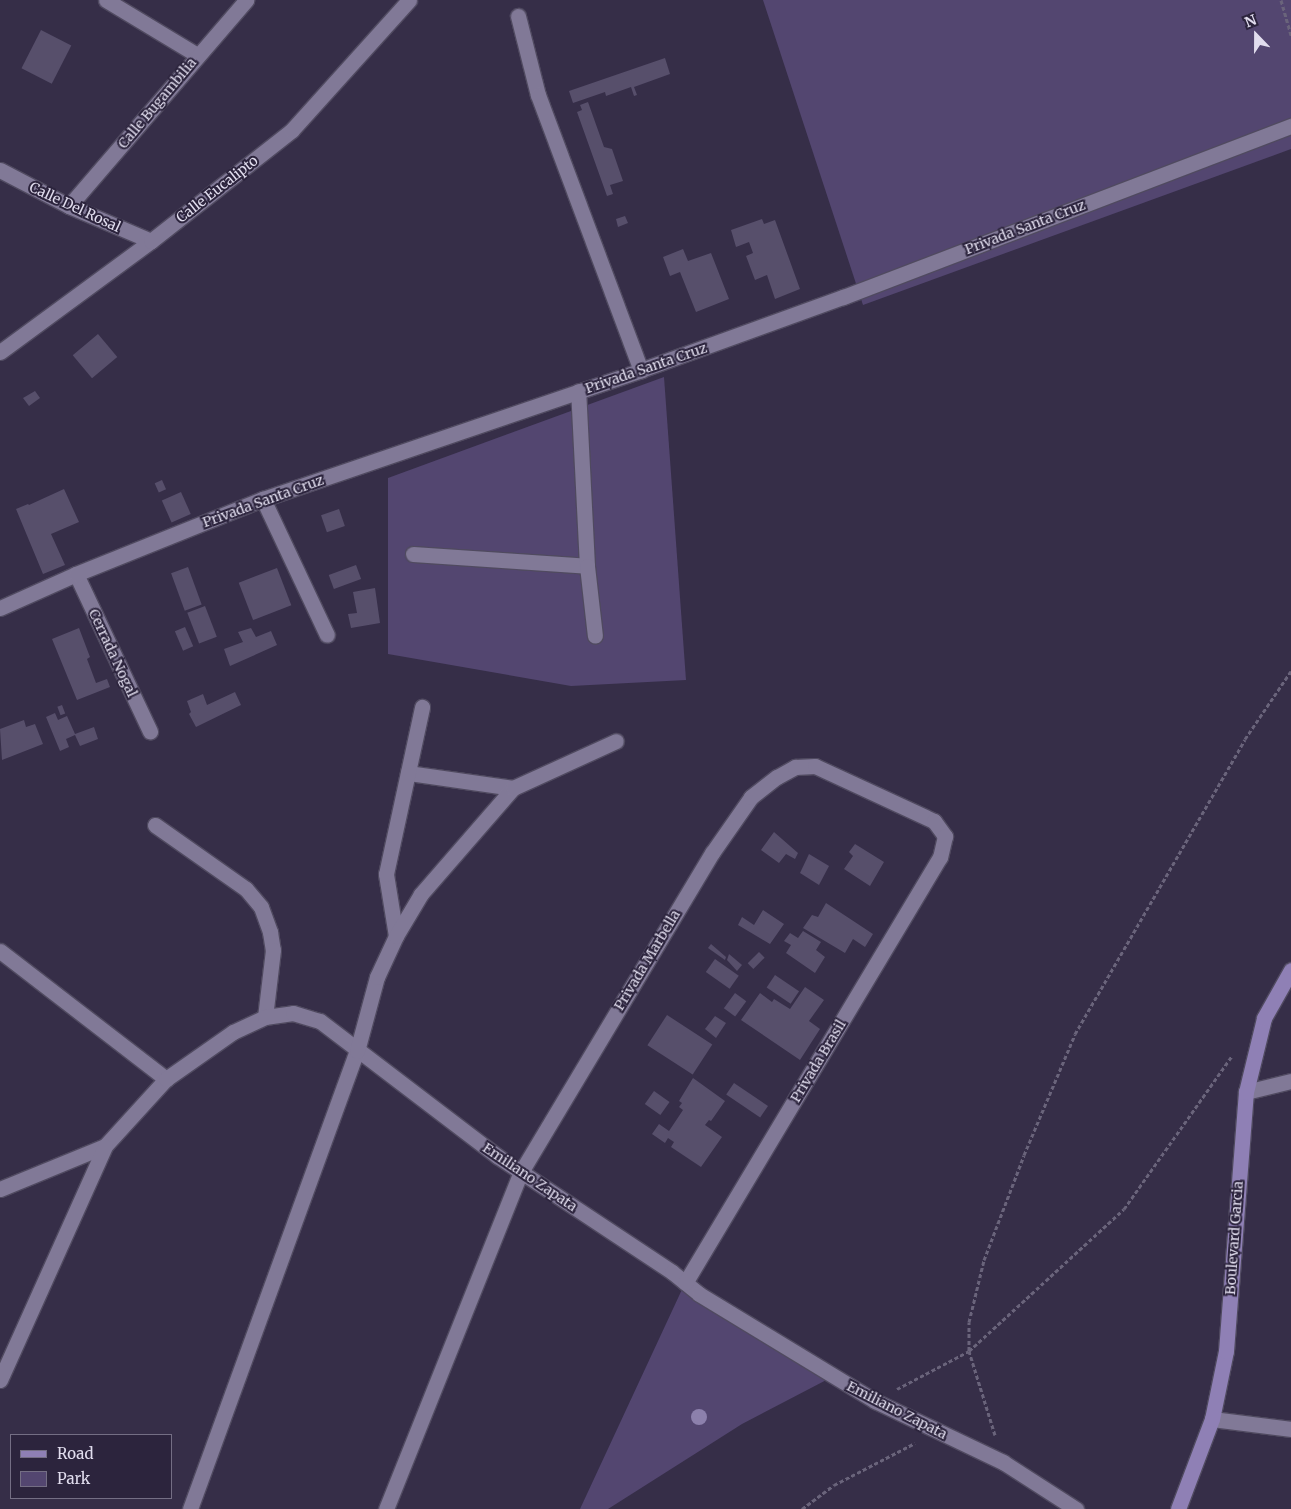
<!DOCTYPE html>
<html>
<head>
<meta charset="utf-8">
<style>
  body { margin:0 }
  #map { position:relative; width:1291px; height:1509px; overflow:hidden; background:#362e48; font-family:Merriweather,serif }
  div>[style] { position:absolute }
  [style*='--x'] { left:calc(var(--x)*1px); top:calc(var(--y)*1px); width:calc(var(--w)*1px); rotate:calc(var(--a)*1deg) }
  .green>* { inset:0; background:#534670 }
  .building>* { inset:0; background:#574f6b; transform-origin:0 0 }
  .path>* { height:3px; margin-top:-1.5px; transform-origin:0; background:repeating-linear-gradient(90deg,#6a647b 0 4px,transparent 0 6.5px) }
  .roads { filter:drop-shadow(1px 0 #504a60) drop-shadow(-1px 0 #504a60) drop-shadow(0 1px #504a60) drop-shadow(0 -1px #504a60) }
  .street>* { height:15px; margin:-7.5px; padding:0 7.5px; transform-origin:7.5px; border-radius:7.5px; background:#817997 }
  .primary>* { height:15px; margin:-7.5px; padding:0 7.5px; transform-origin:7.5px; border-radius:7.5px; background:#8f80b5 }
  .trees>* { width:16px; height:16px; margin:-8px; border-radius:50%; background:#8c80ac }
  span { translate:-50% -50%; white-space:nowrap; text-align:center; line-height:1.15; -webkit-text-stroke:4px #2c243d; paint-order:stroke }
  .street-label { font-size:14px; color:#e1ddee }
  .legend { position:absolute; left:10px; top:1434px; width:162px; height:65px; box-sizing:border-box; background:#2c243d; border:1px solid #746e84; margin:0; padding:6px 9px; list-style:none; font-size:15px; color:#e1ddee }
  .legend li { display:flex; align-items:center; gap:10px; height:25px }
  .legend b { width:25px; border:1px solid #746e84 }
  .north { position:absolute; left:1231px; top:10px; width:50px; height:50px; -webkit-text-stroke:4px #2c243d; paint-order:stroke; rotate:338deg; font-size:14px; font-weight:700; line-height:20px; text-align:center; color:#e1ddee }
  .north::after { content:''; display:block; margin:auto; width:18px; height:22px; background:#e1ddee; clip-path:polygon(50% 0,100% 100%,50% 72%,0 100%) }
</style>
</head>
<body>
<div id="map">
  <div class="green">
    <div style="clip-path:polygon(763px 0,1291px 0,1291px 149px,863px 305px)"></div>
    <div style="clip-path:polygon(664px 377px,686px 680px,571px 686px,388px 654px,388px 478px)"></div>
    <div style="clip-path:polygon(685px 1283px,834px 1376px,742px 1424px,608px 1509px,580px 1509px)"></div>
  </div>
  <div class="building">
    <div style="left:41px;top:30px;width:34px;height:43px;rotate:27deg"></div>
    <div style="clip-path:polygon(665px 58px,670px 74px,634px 87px,637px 95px,634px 96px,631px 87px,606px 96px,605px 92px,573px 103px,569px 91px)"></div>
    <div style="clip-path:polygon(588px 102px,604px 147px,612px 149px,623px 181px,610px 185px,613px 194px,607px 196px,577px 112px,582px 110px,580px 105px)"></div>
    <div style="clip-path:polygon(625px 216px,628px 223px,618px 227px,616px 219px)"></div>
    <div style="clip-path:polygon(762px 219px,764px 224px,775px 220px,800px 289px,775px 299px,767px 275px,755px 280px,746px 256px,753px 253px,749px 242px,736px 247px,731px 230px)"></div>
    <div style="clip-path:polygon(683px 249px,688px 261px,711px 253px,729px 299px,696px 312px,680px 272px,670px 276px,663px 257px)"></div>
    <div style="left:98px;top:334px;width:30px;height:33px;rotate:50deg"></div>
    <div style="clip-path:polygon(35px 391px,40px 398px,29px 406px,23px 398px)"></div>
    <div style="left:162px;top:480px;width:10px;height:8px;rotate:66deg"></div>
    <div style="clip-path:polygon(64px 489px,79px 522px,51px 534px,65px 565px,43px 574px,16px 509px,28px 504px,29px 505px)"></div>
    <div style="left:181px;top:492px;width:24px;height:21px;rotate:66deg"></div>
    <div style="left:339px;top:509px;width:18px;height:19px;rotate:71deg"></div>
    <div style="left:356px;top:565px;width:15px;height:29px;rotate:70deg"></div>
    <div style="left:188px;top:567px;width:40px;height:18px;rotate:70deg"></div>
    <div style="left:277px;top:568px;width:40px;height:41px;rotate:69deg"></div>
    <div style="clip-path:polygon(375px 588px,380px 623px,351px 628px,348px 614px,357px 613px,353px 592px)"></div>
    <div style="left:205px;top:606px;width:33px;height:19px;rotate:69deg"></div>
    <div style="left:185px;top:627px;width:21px;height:11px;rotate:67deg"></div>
    <div style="clip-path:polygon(79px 628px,90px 657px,87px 659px,96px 683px,107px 679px,110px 687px,77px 700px,52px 639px)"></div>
    <div style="clip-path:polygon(251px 628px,256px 637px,271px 631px,277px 645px,230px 666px,224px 649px,243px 642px,238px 632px)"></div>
    <div style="clip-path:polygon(235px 692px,241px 705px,196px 727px,189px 714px,191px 712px,187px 701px,203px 694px,207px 705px)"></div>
    <div style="left:62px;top:705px;width:9px;height:5px;rotate:69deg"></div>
    <div style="clip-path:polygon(55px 713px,58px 720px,67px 716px,75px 734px,94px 727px,98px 739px,80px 746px,75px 735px,66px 739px,69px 747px,60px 751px,46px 717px)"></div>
    <div style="clip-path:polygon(24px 720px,26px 727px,35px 724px,43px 744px,2px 760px,0 729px)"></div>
    <div style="clip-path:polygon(774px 832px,798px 853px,795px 859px,786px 854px,779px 863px,761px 850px)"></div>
    <div style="clip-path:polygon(855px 844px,884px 862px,870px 886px,844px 869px,853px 856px,849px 852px)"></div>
    <div style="clip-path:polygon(809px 854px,829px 866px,819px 885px,800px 873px)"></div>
    <div style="clip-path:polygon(826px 903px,873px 934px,865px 947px,853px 939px,845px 953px,803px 928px,812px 915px,818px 917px)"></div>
    <div style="clip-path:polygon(763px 910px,784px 924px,770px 944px,738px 925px,742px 917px,754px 925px)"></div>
    <div style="clip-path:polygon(803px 931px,821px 942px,816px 950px,825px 957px,815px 973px,786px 953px,791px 945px,784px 941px,790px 933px,798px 938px)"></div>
    <div style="clip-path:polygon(711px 944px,726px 957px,725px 960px,708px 948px)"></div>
    <div style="left:759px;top:952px;width:8px;height:16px;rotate:45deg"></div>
    <div style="clip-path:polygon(729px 954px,742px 965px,737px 971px,727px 960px)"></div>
    <div style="left:715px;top:959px;width:29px;height:16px;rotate:35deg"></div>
    <div style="left:775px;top:975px;width:29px;height:15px;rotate:34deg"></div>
    <div style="clip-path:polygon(805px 987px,824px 1000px,809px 1021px,820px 1029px,800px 1060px,741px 1020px,760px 993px,772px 1002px,774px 999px,790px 1009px)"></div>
    <div style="left:735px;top:993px;width:14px;height:19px;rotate:36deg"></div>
    <div style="left:667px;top:1015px;width:54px;height:36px;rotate:33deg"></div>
    <div style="clip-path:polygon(715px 1016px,726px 1023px,716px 1038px,705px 1029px)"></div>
    <div style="clip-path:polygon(693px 1078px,725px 1101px,711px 1121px,709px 1120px,705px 1125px,722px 1137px,701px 1167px,671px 1147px,674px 1142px,668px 1138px,665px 1143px,652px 1134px,659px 1124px,669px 1131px,683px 1110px,679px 1107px,682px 1103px,679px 1101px)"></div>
    <div style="left:734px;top:1083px;width:41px;height:14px;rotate:34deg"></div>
    <div style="left:654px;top:1091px;width:19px;height:16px;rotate:35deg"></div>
  </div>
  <div class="path">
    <div style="--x:1281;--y:0;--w:37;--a:74"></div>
    <div style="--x:897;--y:1389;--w:81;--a:-27.8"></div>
    <div style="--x:969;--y:1351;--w:210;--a:-42.5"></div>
    <div style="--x:1124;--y:1209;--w:187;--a:-54.8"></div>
    <div style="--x:995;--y:1435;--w:88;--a:-107.2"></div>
    <div style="--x:969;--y:1351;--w:29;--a:-90"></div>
    <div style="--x:969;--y:1322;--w:64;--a:-76.4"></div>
    <div style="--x:984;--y:1260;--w:112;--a:-69.1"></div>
    <div style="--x:1024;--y:1155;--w:131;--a:-67.1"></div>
    <div style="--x:1075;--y:1034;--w:340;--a:-60"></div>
    <div style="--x:1245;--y:739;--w:82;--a:-55.9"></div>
    <div style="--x:802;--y:1509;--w:40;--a:-37"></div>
    <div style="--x:834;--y:1485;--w:91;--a:-27.4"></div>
  </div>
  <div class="roads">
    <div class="street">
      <div style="--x:106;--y:0;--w:106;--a:31.1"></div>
      <div style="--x:518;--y:16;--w:81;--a:75.8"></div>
      <div style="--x:538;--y:95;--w:294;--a:69.5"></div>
      <div style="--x:0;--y:170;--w:78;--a:27.6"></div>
      <div style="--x:69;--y:206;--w:89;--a:23.1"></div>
      <div style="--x:69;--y:206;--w:272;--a:-49.3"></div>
      <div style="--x:0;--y:352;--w:187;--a:-36.3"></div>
      <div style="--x:151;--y:241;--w:179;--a:-38.2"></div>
      <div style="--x:292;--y:130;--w:175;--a:-48"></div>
      <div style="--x:263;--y:499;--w:150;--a:64.8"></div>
      <div style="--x:413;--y:554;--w:174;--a:3.9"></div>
      <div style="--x:587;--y:566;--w:175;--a:-92.9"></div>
      <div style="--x:587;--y:566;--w:70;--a:83.5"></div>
      <div style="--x:76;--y:574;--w:174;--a:64.8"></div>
      <div style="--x:0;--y:608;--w:83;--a:-24.1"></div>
      <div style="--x:76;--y:574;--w:201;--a:-21.9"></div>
      <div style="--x:263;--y:499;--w:399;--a:-18.8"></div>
      <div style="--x:641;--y:370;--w:215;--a:-19.9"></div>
      <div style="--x:843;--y:297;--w:480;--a:-20.9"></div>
      <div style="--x:408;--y:773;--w:106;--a:8.1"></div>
      <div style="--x:155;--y:825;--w:111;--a:35.1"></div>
      <div style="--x:246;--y:889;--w:23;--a:50"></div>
      <div style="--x:261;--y:907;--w:27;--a:70"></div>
      <div style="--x:270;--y:932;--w:18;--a:81"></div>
      <div style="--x:273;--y:950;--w:67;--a:96.8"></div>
      <div style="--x:396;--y:936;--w:63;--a:-99.2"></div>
      <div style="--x:386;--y:874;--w:171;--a:-77.8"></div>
      <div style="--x:0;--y:951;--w:210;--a:37.6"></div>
      <div style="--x:1246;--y:1092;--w:46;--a:-13.7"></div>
      <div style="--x:0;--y:1189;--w:113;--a:-22.3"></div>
      <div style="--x:105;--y:1146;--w:91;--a:-47.7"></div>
      <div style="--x:166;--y:1079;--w:82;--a:-35"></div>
      <div style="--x:233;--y:1032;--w:35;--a:-25"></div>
      <div style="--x:265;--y:1017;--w:28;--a:-8"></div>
      <div style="--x:293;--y:1013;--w:28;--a:17"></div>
      <div style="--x:320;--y:1021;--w:223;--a:37.3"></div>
      <div style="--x:497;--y:1156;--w:210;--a:33.5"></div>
      <div style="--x:672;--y:1272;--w:35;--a:39"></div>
      <div style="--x:699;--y:1294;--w:206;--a:31.3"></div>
      <div style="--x:875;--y:1401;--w:142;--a:25.5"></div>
      <div style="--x:1003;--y:1462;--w:87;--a:32.8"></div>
      <div style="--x:0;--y:1380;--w:256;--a:-65.8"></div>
      <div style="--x:1212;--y:1419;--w:80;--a:7.2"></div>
      <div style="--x:190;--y:1509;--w:487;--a:-70"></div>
      <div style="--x:357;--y:1051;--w:77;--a:-74.9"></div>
      <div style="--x:377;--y:977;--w:45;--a:-65.1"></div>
      <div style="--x:396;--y:936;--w:49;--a:-59.2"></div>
      <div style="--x:421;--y:894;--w:140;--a:-49"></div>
      <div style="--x:513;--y:788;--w:113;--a:-24.5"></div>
      <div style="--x:386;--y:1509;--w:363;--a:-68.2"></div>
      <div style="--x:521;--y:1172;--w:372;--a:-59.1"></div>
      <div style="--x:712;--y:853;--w:68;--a:-55.1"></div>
      <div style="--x:751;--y:797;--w:33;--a:-38"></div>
      <div style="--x:777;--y:777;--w:21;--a:-29"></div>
      <div style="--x:795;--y:767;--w:20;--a:-3"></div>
      <div style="--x:815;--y:766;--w:131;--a:24.8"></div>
      <div style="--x:934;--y:821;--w:19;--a:54"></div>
      <div style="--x:945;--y:836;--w:22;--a:103"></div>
      <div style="--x:940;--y:857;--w:496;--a:120.9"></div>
    </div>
    <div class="primary">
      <div style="--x:1178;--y:1509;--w:96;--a:-69.3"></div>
      <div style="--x:1212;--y:1419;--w:69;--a:-78.4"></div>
      <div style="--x:1226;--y:1351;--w:260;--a:-85.6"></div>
      <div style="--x:1246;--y:1092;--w:76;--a:-76.3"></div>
      <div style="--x:1264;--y:1018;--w:55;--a:-60.6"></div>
    </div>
  </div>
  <div class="trees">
    <div style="left:699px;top:1417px"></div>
  </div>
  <div class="street-label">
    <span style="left:157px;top:103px;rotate:-50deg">Calle Bugambilia</span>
    <span style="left:217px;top:189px;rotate:-38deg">Calle Eucalipto</span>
    <span style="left:75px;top:207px;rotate:25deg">Calle Del Rosal</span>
    <span style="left:1025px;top:227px;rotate:-21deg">Privada Santa Cruz</span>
    <span style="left:646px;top:368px;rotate:-19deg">Privada Santa Cruz</span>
    <span style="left:263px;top:501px;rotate:-20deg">Privada Santa Cruz</span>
    <span style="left:113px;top:653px;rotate:65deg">Cerrada Nogal</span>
    <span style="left:647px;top:960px;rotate:-59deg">Privada Marbella</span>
    <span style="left:818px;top:1061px;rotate:-59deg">Privada Brasil</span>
    <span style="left:530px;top:1177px;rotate:34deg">Emiliano Zapata</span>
    <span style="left:1234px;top:1238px;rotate:-86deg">Boulevard Garcia</span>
    <span style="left:897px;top:1410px;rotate:27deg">Emiliano Zapata</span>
  </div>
  <ul class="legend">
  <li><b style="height:6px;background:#8f80b5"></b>Road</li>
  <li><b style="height:14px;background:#534670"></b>Park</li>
  </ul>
  <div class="north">N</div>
</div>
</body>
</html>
